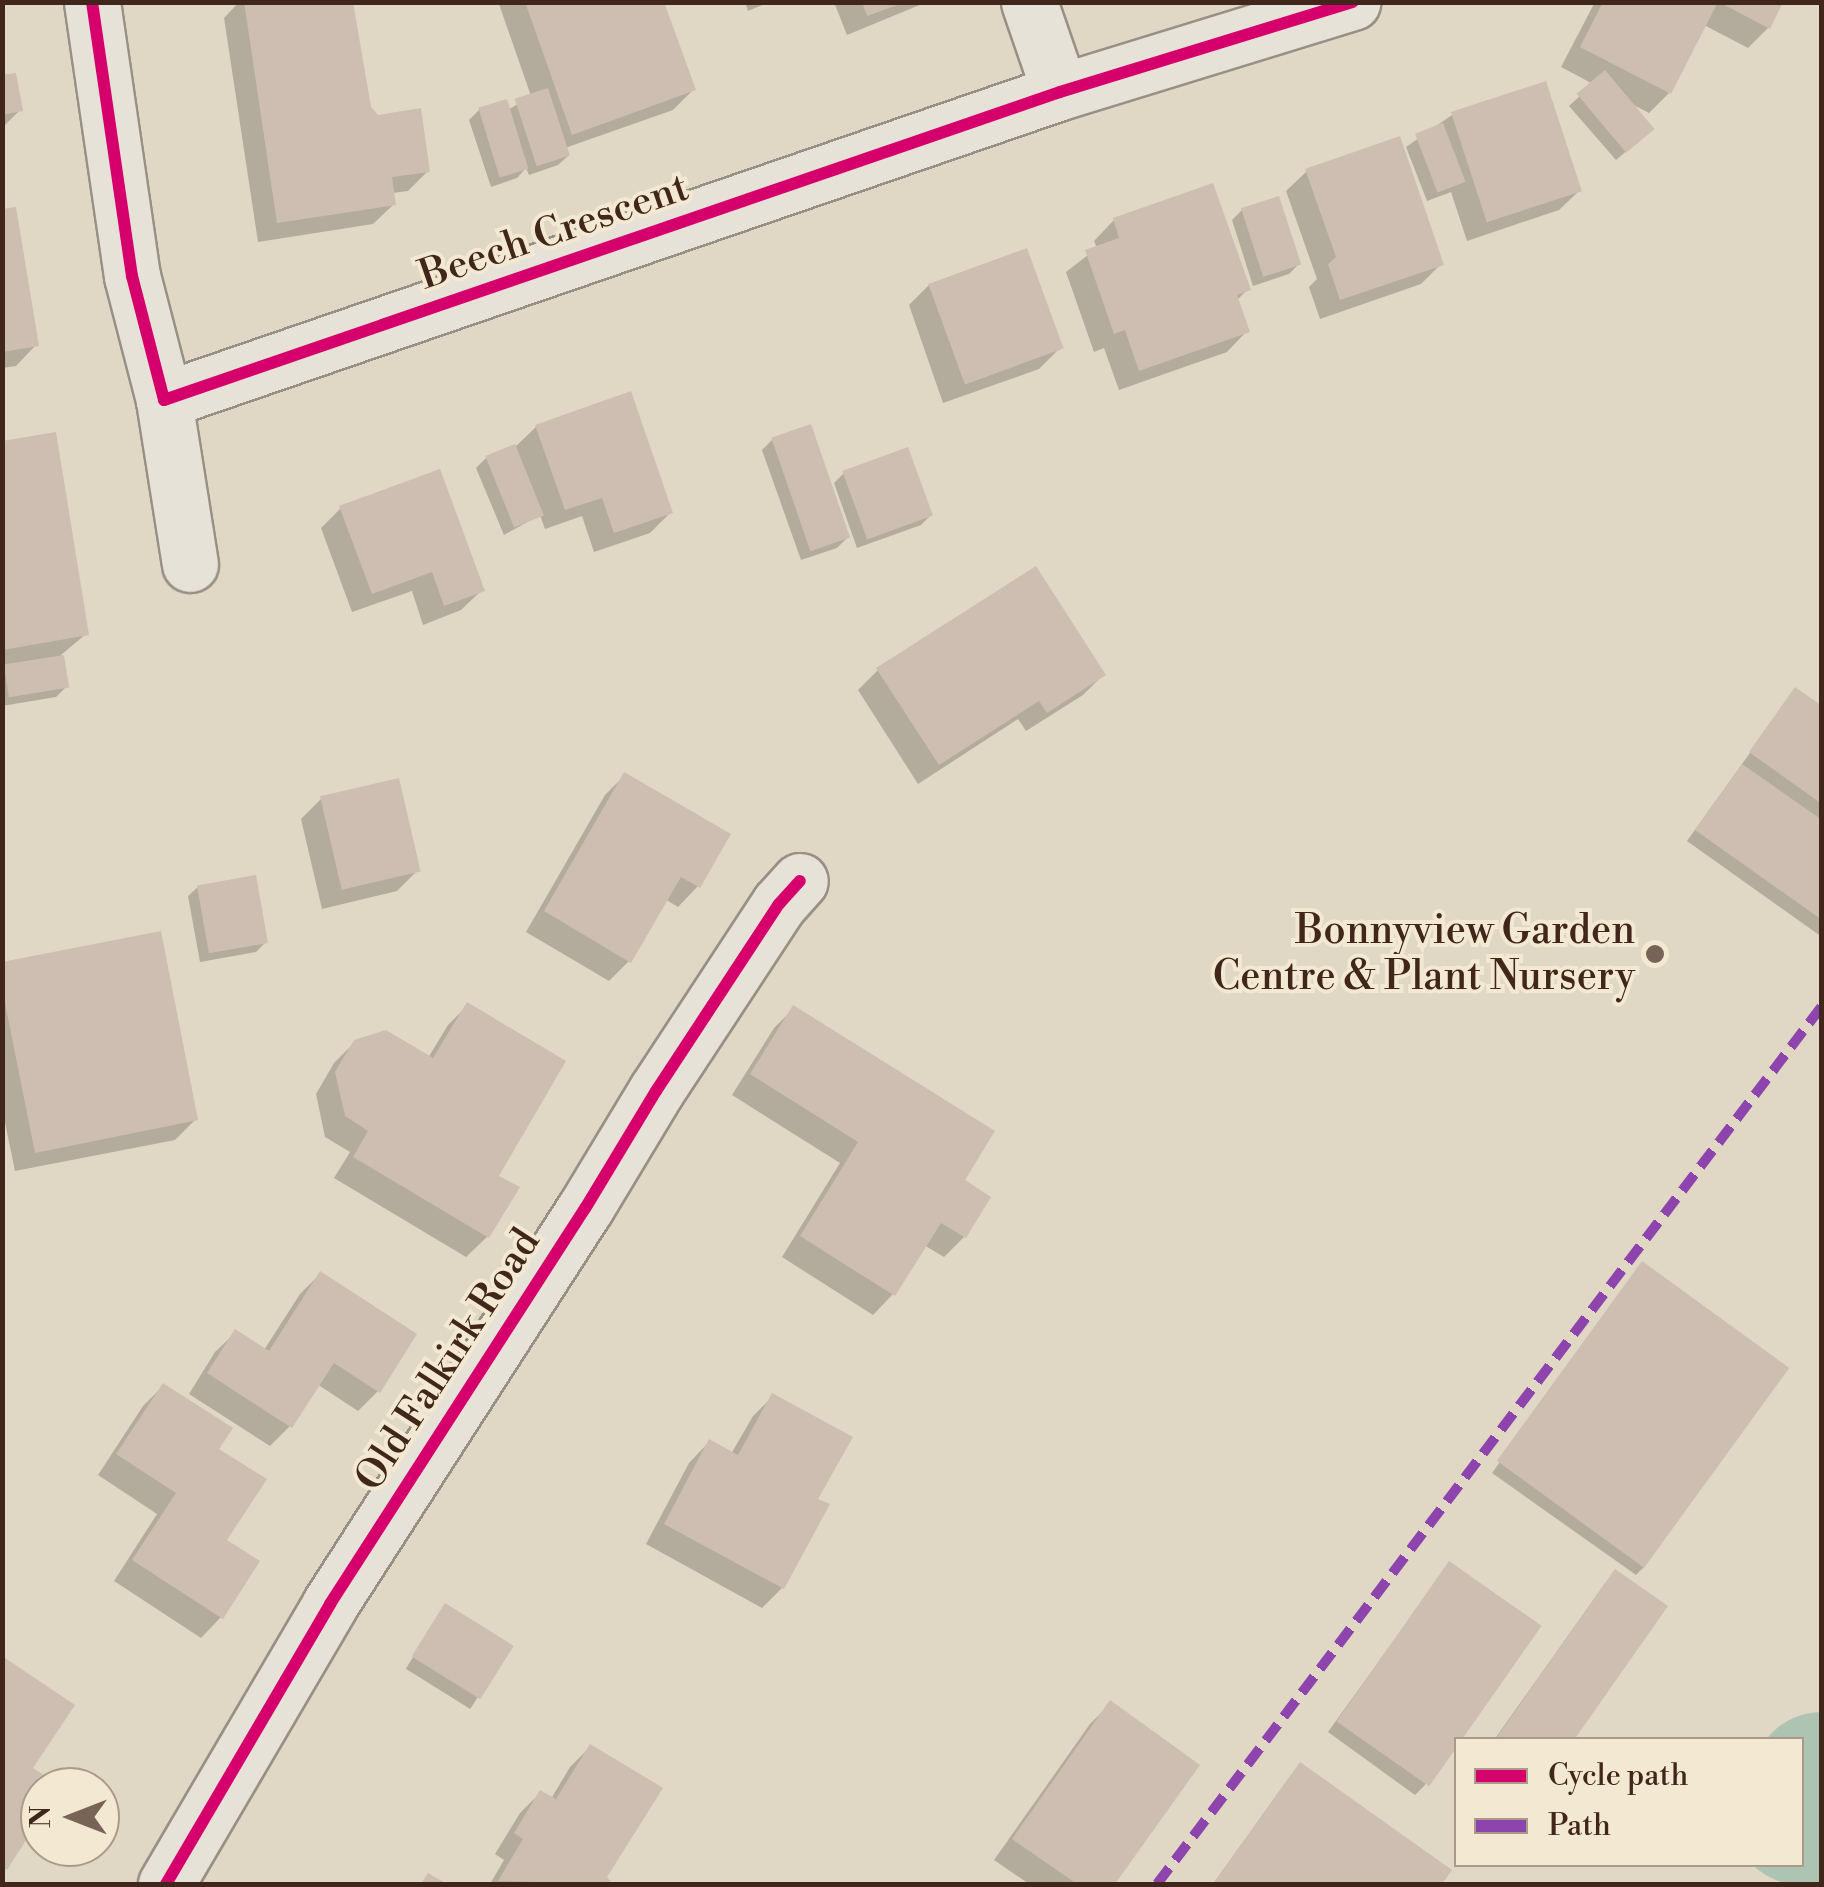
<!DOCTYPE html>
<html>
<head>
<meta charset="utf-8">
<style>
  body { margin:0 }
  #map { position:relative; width:1824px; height:1887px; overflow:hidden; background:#e0d7c4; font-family:"Libre Bodoni",serif }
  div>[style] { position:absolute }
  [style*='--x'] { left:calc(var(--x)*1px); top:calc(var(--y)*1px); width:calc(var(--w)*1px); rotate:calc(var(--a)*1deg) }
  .shadow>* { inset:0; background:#0003; transform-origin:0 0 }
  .river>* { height:142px; margin:-71px; padding:0 71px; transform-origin:71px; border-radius:71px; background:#aec4b2 }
  .building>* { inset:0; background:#cdbeb1; transform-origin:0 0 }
  .roads { filter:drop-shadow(2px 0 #989084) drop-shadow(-2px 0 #989084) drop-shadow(0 2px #989084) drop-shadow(0 -2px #989084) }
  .street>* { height:55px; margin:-27.5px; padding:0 27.5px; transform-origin:27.5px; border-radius:27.5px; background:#e7e2d8 }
  .quiet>* { height:10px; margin-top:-5px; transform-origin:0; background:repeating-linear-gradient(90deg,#8e44ad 0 20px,transparent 0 30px) }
  .cycleway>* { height:12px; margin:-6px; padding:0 6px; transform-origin:6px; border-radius:6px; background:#d6006c }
  .dots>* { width:28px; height:28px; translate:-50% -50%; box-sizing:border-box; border:5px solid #f3e8d1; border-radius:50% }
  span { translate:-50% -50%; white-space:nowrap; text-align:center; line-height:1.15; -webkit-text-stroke:8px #f3e8d1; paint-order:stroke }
  .street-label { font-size:40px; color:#40261b }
  .poi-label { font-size:40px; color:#40261b }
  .right { translate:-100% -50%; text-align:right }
  .frame { position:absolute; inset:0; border:5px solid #40261b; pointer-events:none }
  .legend { position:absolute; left:1454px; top:1737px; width:350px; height:130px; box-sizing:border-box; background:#f3e8d1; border:2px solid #ab9a88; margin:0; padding:12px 18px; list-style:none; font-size:30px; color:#40261b }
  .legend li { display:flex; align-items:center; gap:20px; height:50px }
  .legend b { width:50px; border:2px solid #ab9a88 }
  .north { position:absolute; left:20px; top:1767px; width:100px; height:100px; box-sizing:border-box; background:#f3e8d1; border:2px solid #ab9a88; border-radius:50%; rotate:270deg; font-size:28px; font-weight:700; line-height:40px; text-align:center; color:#40261b }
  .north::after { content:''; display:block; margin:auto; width:35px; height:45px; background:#786456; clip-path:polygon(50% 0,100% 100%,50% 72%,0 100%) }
</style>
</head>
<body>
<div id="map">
  <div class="shadow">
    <div style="clip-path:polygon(239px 2px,351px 2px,369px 109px,428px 171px,408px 191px,392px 193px,394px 204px,373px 224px,258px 242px,224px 18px)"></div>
    <div style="clip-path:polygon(661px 2px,693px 90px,673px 110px,565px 148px,568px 156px,558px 165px,529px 175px,526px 168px,517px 178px,491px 187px,469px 120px,479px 110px,508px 110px,531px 96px,499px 4px)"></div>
    <div style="clip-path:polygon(745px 2px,769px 2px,748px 11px)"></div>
    <div style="clip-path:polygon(834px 2px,927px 2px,847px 35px)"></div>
    <div style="clip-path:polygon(1595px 2px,1781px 2px,1768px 28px,1748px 48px,1704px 25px,1669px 93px,1649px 113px,1630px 103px,1642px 138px,1616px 160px,1569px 106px,1593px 84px,1561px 67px)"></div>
    <div style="clip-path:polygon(2px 77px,20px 110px,2px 128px)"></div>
    <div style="clip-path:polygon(1452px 115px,1580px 190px,1559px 210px,1467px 241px,1451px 192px,1427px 201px,1406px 147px)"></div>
    <div style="clip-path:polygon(1307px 171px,1441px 264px,1421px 284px,1320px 319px,1309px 287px,1317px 279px,1286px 191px)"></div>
    <div style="clip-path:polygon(1242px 210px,1299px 264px,1289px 274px,1253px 286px,1232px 220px)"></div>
    <div style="clip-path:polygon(2px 212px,36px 345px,16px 366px,2px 368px)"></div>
    <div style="clip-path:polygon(1114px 220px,1248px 289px,1236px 301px,1247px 331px,1227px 352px,1119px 390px,1104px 348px,1094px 352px,1066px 272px,1097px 248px,1094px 241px)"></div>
    <div style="clip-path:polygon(929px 285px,1060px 348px,1039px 369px,943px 403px,909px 305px)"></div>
    <div style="clip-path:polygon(536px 427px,670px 513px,650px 533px,594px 552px,582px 516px,545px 529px,540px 515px,504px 535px,476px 468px,486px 458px,514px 448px)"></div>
    <div style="clip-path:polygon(772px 440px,847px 538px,837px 548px,801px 560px,762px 450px)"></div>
    <div style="clip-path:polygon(2px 443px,86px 634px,61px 655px,66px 687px,56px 697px,2px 706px,2px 670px,8px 664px,2px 665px)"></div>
    <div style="clip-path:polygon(844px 473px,930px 516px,921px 525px,857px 548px,834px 483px)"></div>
    <div style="clip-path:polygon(341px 508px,482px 590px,461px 610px,423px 625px,412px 591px,352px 612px,321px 528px)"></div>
    <div style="clip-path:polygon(878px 670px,1103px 675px,1083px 695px,1026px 731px,1018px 719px,918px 784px,858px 690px)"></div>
    <div style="clip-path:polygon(1795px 690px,1822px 709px,1822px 937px,1687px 841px)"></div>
    <div style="clip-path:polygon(625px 775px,698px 886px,678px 907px,665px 899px,629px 961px,609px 981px,526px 932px,605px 795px)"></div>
    <div style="clip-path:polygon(321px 799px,417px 871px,397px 891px,322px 909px,301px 819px)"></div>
    <div style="clip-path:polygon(198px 887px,265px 943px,256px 952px,200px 962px,188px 896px)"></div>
    <div style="clip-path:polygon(2px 965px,196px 1119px,175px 1140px,15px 1171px,2px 1108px)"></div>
    <div style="clip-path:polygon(468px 1005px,496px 1176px,517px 1188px,487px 1237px,466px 1257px,334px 1178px,350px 1152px,325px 1137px,316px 1094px,334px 1063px,355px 1042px,428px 1058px,448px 1025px)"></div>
    <div style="clip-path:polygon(794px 1008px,961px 1181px,964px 1237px,944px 1257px,924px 1245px,893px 1294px,873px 1315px,782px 1257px,840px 1163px,732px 1095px,774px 1028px)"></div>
    <div style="clip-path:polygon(1642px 1265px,1645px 1566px,1636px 1575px,1492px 1473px)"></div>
    <div style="clip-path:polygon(320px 1274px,378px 1391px,358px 1411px,317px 1384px,290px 1426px,270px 1446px,189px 1394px,215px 1352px,236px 1332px,264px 1350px,300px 1294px)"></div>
    <div style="clip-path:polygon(163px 1386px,216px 1450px,224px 1541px,221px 1617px,201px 1638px,114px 1581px,157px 1514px,98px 1475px,143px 1406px)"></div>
    <div style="clip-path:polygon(773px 1396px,815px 1500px,827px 1506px,782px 1588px,762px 1608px,646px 1544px,689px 1463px,709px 1442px,731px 1454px,753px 1416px)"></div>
    <div style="clip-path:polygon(1449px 1564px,1425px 1785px,1415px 1795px,1328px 1732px)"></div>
    <div style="clip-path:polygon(1606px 1582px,1571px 1740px,1494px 1740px)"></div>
    <div style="left:445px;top:1606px;width:76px;height:74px;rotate:32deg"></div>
    <div style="clip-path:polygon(1110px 1704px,1196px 1765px,1112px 1884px,1029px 1884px,994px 1860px,1090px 1724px)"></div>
    <div style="clip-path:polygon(590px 1747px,604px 1877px,610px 1884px,490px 1884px,504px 1860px,495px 1854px,520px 1813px,540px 1793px,551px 1799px,570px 1767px)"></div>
    <div style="clip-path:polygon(1291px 1775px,1448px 1871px,1439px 1884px,1213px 1884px)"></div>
  </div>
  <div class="river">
    <div style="--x:1802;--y:1814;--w:37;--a:-57"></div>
  </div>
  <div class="building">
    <div style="clip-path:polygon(244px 2px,353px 2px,371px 107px,378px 115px,421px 108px,430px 172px,392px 177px,396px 205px,277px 223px)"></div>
    <div style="clip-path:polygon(525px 2px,664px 2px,696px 90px,572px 135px)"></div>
    <div style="clip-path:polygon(862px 2px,903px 2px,903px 3px,867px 16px)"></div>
    <div style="clip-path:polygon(1603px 2px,1718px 2px,1671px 94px,1580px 47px)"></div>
    <div style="clip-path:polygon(1719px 2px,1783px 2px,1770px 29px)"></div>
    <div style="left:1605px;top:70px;width:77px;height:37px;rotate:50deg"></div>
    <div style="clip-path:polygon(16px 73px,23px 111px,2px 115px,2px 75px)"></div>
    <div style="left:1546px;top:81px;width:116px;height:100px;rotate:72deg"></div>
    <div style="left:548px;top:88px;width:71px;height:35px;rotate:72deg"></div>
    <div style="left:507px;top:99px;width:73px;height:30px;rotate:73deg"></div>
    <div style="left:1443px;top:123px;width:63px;height:30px;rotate:69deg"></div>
    <div style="clip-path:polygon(1400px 136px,1444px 265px,1340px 300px,1328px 264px,1336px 257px,1305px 169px)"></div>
    <div style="clip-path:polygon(1213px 183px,1251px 290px,1237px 295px,1250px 332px,1139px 371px,1125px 330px,1114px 334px,1085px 250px,1119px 238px,1113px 218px)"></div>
    <div style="left:1279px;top:196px;width:72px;height:40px;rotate:72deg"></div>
    <div style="clip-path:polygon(16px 207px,39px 346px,2px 352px,2px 209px)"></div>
    <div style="left:1027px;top:248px;width:107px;height:105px;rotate:70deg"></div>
    <div style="clip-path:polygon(631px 391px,673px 513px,614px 533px,602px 498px,565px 510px,535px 425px)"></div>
    <div style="left:811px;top:424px;width:120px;height:42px;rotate:71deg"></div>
    <div style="clip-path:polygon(56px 432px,89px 635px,2px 650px,2px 441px)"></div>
    <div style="left:515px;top:444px;width:77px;height:32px;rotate:68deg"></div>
    <div style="left:908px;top:447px;width:73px;height:70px;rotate:70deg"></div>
    <div style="clip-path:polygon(440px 469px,485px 591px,444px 606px,432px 572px,372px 594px,339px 506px)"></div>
    <div style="clip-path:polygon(1036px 566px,1106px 675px,1047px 713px,1039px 701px,939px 765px,876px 668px)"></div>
    <div style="left:64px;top:655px;width:33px;height:61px;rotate:81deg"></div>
    <div style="clip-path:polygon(1795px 687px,1822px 706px,1822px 804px,1749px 752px)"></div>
    <div style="clip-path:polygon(1742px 764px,1822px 820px,1822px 920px,1695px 830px)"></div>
    <div style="clip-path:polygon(624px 772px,731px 834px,700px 888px,681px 877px,631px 963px,544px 911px)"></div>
    <div style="left:399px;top:778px;width:96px;height:81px;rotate:77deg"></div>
    <div style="left:256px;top:875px;width:69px;height:60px;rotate:80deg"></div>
    <div style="clip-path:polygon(161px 931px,198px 1120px,35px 1153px,2px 988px,2px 962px)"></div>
    <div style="clip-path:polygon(467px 1002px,566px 1061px,499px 1176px,520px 1187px,489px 1238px,353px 1157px,368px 1131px,345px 1116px,335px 1072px,354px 1040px,386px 1030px,433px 1058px)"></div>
    <div style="clip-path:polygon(793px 1005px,995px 1131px,965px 1180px,991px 1197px,966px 1238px,941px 1223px,895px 1296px,800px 1236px,858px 1142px,750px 1074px)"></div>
    <div style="left:1642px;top:1261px;width:182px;height:247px;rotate:36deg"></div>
    <div style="clip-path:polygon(320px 1271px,417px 1334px,380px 1393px,334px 1363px,292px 1428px,207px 1373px,235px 1329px,269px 1351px)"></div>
    <div style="clip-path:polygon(163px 1383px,233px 1428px,219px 1449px,267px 1479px,227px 1540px,260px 1561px,223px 1619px,132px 1560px,176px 1493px,116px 1454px)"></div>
    <div style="clip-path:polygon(772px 1393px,853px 1437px,818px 1499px,830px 1504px,784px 1589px,664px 1524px,709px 1439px,738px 1455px)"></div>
    <div style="left:1449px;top:1561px;width:113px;height:196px;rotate:35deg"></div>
    <div style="clip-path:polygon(1615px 1569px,1668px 1606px,1574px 1740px,1501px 1740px,1497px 1737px)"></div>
    <div style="left:445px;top:1603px;width:81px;height:63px;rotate:32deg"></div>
    <div style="clip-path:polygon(2px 1656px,75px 1705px,33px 1768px,62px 1787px,40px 1787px,40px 1818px,7px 1870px,2px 1867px)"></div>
    <div style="clip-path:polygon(1110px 1700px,1200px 1765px,1115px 1884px,1077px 1884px,1012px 1839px)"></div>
    <div style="clip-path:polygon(590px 1744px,663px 1788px,607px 1877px,613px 1884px,498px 1881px,523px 1839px,514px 1833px,540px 1790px,556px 1799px)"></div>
    <div style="clip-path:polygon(1300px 1762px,1452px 1870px,1442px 1884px,1213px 1884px)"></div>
    <div style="clip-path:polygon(428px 1873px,447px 1884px,421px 1884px)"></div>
  </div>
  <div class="roads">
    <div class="street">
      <div style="--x:92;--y:2;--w:277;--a:81.7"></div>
      <div style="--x:132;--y:276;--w:128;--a:75.5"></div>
      <div style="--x:164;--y:400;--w:947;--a:-18.97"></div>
      <div style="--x:1060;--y:92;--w:306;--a:-17.1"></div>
      <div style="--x:1029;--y:2;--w:95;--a:71"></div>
      <div style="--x:164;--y:400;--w:166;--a:81"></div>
      <div style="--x:166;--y:1884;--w:324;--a:-59.6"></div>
      <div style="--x:330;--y:1604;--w:472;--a:-57.2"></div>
      <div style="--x:586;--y:1207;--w:135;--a:-58.9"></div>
      <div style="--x:656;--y:1091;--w:224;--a:-56.7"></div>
      <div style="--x:779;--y:904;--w:31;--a:-48"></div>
    </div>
  </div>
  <div class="quiet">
    <div style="--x:1157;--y:1884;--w:1101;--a:-52.86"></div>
  </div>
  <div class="cycleway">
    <div style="--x:92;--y:2;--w:277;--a:81.7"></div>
    <div style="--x:132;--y:276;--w:128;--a:75.5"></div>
    <div style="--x:164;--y:400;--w:947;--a:-18.97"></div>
    <div style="--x:1060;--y:92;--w:306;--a:-17.1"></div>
    <div style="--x:166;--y:1884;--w:324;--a:-59.6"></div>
    <div style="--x:330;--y:1604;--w:472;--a:-57.2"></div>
    <div style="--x:586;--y:1207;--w:135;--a:-58.9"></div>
    <div style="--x:656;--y:1091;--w:224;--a:-56.7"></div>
    <div style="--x:779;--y:904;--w:31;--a:-48"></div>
  </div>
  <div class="dots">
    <div style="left:1655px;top:954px;background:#786456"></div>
  </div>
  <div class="street-label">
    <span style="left:554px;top:232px;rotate:-19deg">Beech Crescent</span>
    <span style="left:448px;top:1360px;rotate:-57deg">Old Falkirk Road</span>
  </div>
  <div class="poi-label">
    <span class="right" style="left:1635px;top:954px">Bonnyview Garden<br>Centre &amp; Plant Nursery</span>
  </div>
  <div class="frame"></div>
  <ul class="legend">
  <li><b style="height:12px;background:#d6006c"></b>Cycle path</li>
  <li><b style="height:12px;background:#8e44ad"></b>Path</li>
  </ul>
  <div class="north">N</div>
</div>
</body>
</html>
